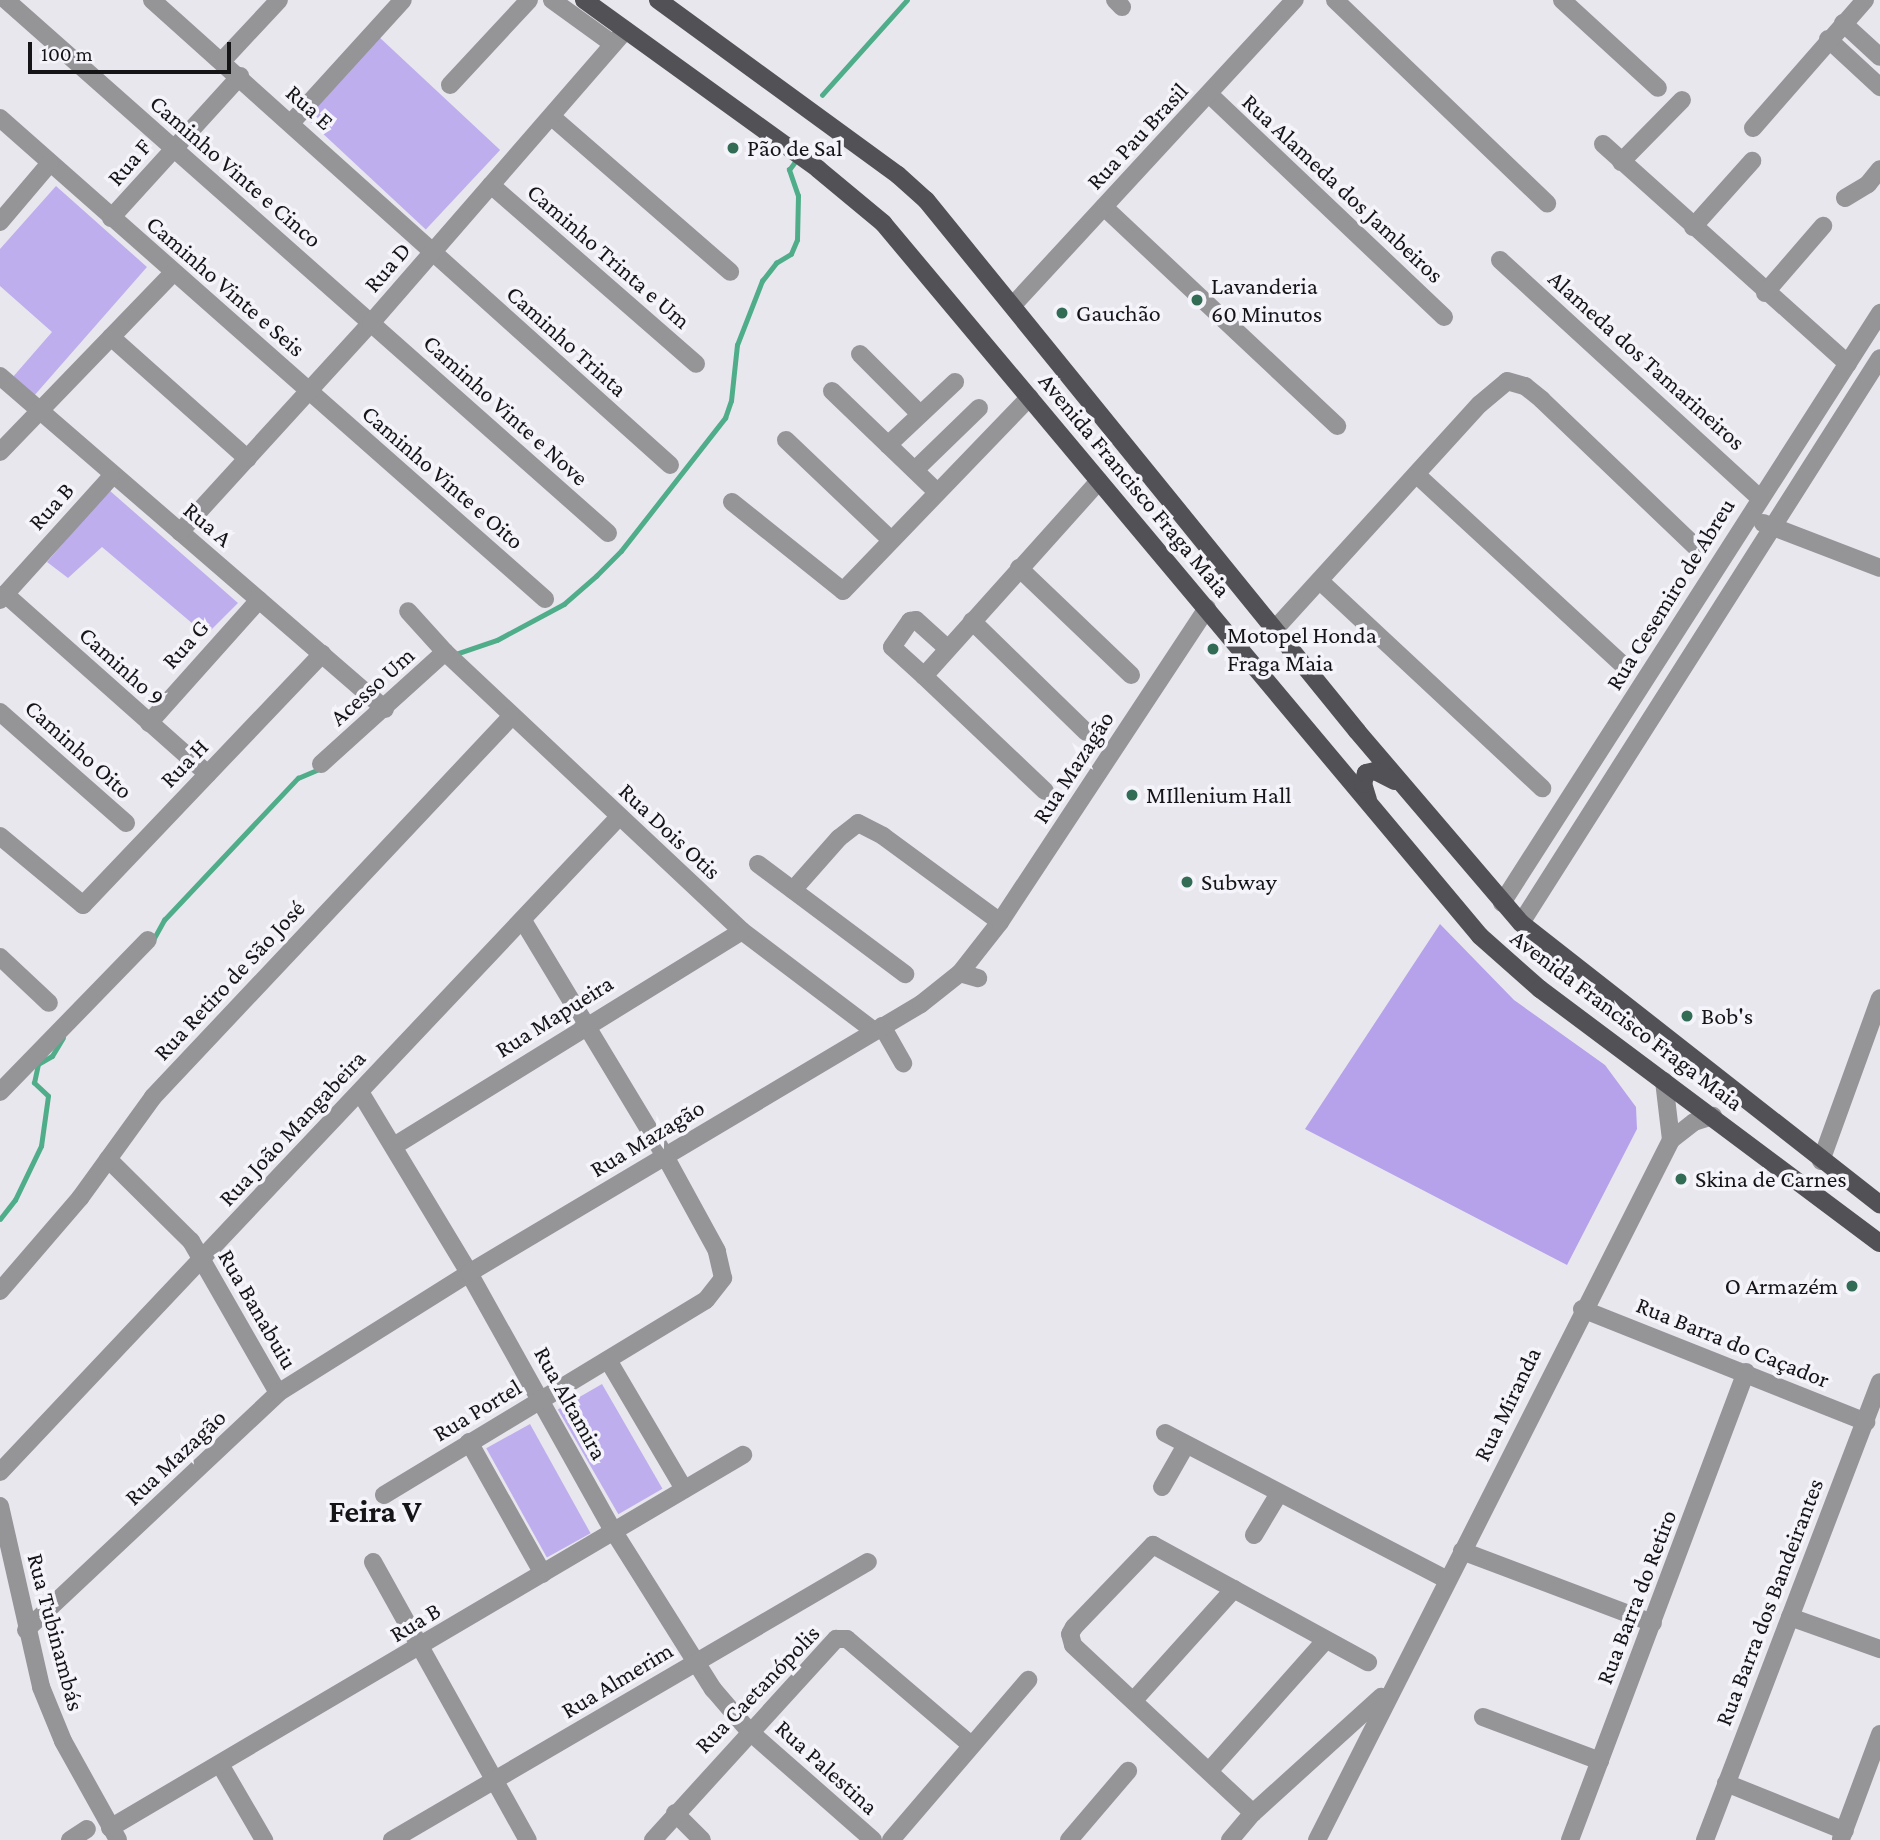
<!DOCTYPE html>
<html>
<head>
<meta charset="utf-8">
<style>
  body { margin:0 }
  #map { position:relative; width:1880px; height:1840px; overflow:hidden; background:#e9e7ee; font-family:"Crimson Pro",serif }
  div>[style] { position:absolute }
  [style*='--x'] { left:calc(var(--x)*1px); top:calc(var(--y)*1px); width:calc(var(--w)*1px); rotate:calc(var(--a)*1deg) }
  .green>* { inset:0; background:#bfaeee; transform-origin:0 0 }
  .forest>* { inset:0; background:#b6a2eb }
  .stream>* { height:4.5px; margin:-2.25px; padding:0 2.25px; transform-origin:2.25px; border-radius:2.25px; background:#50ad89 }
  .minor>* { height:18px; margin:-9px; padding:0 9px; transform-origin:9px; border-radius:9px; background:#959598 }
  .major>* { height:18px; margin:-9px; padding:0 9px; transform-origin:9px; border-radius:9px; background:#525156 }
  .dots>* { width:19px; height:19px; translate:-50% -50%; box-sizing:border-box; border:4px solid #f6f4fb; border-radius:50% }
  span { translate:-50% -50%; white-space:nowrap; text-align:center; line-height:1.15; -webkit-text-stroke:7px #f6f4fb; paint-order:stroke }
  .street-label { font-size:24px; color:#151517 }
  .poi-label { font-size:24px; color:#151517 }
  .left { translate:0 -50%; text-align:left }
  .right { translate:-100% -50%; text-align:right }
  .district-label { font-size:32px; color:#151517; font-weight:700 }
  .scale { position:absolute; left:28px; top:42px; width:203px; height:32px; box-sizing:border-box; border:4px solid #151517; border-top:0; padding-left:9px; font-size:21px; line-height:24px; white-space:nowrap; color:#151517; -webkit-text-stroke:5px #f6f4fb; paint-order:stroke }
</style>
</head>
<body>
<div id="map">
  <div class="green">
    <div style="left:378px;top:36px;width:167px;height:109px;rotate:43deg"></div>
    <div style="clip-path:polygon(56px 186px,147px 267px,33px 397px,12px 378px,52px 332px,0 286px,0 249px)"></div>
    <div style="clip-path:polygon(109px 490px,238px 603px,206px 635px,102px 547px,68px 578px,47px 562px)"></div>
    <div style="left:602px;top:1384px;width:121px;height:51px;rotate:60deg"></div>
    <div style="left:530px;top:1424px;width:125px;height:50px;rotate:61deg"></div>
  </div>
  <div class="forest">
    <div style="clip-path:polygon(1440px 924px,1514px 1000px,1605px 1065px,1636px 1107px,1637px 1129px,1567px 1265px,1305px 1129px)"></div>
  </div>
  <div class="stream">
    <div style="--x:822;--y:95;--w:127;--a:-48.2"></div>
    <div style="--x:456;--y:654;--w:43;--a:-18.9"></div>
    <div style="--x:497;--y:640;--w:76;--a:-28.2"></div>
    <div style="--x:564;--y:604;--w:43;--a:-41.2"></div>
    <div style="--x:596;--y:576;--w:35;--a:-45"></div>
    <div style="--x:621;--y:551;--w:169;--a:-52"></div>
    <div style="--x:725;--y:418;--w:18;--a:-71"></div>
    <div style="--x:731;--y:401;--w:56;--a:-83.9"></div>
    <div style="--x:737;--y:345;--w:69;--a:-68.7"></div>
    <div style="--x:762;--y:281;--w:23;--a:-52"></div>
    <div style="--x:776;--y:263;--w:17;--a:-31"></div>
    <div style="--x:791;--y:254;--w:15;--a:-67"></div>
    <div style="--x:797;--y:240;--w:44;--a:-88.7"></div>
    <div style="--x:798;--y:196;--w:28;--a:-109"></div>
    <div style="--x:789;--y:170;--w:9;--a:-54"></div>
    <div style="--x:153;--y:940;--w:23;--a:-61"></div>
    <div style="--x:164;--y:920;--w:195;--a:-46.7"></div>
    <div style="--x:298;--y:778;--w:25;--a:-23"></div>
    <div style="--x:0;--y:1219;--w:24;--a:-52"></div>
    <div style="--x:15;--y:1200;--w:60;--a:-64.3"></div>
    <div style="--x:41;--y:1146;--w:50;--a:-82"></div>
    <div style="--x:48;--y:1096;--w:19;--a:-137"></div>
    <div style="--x:34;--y:1083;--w:19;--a:-78"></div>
    <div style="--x:38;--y:1064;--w:16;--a:-30"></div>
    <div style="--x:52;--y:1056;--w:21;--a:-59"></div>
  </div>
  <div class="minor">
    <div style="--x:6;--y:0;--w:804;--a:41.52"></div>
    <div style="--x:152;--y:0;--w:696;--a:41.91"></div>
    <div style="--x:552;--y:0;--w:75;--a:35.8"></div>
    <div style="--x:1115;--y:0;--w:10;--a:45"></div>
    <div style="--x:1335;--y:0;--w:294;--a:43.8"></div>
    <div style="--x:1562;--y:0;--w:130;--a:42.5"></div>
    <div style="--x:1843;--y:23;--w:50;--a:42.6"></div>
    <div style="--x:1828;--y:39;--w:71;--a:42.7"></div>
    <div style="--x:223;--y:60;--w:82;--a:-47"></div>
    <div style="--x:450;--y:85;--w:116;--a:-47.1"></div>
    <div style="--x:1209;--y:94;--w:324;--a:43.5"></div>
    <div style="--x:552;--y:117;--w:236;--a:41"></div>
    <div style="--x:0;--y:118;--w:727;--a:41.43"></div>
    <div style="--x:291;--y:123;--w:166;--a:-47.7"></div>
    <div style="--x:1753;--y:128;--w:170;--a:-48.8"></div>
    <div style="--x:1603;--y:144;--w:329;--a:41.9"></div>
    <div style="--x:1621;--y:162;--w:87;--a:-45.5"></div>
    <div style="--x:491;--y:185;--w:272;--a:41.1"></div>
    <div style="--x:1845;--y:198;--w:27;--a:-31"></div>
    <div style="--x:1868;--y:184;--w:19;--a:-51"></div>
    <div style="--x:1104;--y:207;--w:320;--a:43.2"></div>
    <div style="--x:111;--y:218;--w:192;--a:-47.7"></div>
    <div style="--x:0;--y:222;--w:77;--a:-49.7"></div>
    <div style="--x:1693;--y:227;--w:89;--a:-48.2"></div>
    <div style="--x:1500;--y:260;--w:352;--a:42.5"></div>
    <div style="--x:1765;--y:293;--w:89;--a:-49.1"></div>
    <div style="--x:1014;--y:304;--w:414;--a:-47.3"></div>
    <div style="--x:111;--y:337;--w:183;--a:41.7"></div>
    <div style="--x:860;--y:354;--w:85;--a:45"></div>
    <div style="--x:0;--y:376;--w:509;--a:40.86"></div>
    <div style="--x:832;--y:391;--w:144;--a:43.9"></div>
    <div style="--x:786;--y:440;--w:144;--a:43.6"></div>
    <div style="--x:888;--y:445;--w:92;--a:-43.2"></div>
    <div style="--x:0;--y:452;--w:250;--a:-46"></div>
    <div style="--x:915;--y:470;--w:89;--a:-44.1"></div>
    <div style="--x:1417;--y:475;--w:279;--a:42.7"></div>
    <div style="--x:732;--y:502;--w:142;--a:38.7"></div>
    <div style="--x:843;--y:591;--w:269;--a:-46.1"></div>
    <div style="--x:1763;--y:523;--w:125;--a:21"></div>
    <div style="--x:180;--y:532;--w:283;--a:-47.6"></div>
    <div style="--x:371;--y:323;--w:388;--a:-49"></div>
    <div style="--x:1019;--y:568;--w:155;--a:43.7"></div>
    <div style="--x:1320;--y:581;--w:304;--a:43"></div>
    <div style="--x:5;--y:594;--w:271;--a:41.6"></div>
    <div style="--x:0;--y:600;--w:166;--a:-47.9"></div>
    <div style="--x:972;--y:621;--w:159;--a:44.2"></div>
    <div style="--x:1275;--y:629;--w:304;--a:-47.7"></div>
    <div style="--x:1480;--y:404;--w:35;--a:-40"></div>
    <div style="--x:1507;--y:381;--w:19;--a:16"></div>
    <div style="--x:1525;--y:386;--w:22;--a:39"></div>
    <div style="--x:1542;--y:400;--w:216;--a:43.7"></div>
    <div style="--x:445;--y:652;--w:407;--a:43.2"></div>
    <div style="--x:742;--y:931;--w:166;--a:37.1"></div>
    <div style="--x:924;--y:676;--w:43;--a:-137.8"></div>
    <div style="--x:892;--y:647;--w:32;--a:-55"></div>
    <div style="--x:910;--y:621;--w:6;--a:-9"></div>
    <div style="--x:916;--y:620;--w:42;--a:42.1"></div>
    <div style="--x:0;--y:712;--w:168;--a:41.4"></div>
    <div style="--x:149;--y:723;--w:165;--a:-48.2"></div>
    <div style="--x:321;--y:764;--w:167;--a:-42.1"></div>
    <div style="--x:445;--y:652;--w:55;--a:-132.1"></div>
    <div style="--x:1045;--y:791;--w:167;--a:-136.5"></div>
    <div style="--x:924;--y:676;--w:262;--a:-48.1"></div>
    <div style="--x:0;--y:836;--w:108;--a:39.7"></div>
    <div style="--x:83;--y:905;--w:347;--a:-46.4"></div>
    <div style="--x:758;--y:864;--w:184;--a:36.8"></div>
    <div style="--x:793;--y:890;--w:69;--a:-48.5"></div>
    <div style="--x:839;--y:838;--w:24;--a:-38"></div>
    <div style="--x:858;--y:823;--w:28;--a:27"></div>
    <div style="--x:883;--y:836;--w:145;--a:36.3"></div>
    <div style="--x:1502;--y:903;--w:701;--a:-57.35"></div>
    <div style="--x:1521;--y:923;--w:669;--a:-57.57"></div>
    <div style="--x:0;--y:957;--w:67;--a:43.2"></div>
    <div style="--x:960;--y:973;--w:19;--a:16"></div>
    <div style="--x:882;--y:1026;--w:43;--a:60.4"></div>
    <div style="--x:1664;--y:1081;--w:59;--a:83.2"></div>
    <div style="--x:0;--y:1092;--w:212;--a:-45.8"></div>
    <div style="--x:360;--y:1092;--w:211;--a:58.9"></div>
    <div style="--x:469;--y:1273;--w:297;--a:60.8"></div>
    <div style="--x:614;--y:1532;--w:186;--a:57.8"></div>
    <div style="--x:713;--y:1689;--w:55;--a:49.4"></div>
    <div style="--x:749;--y:1731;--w:165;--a:41.3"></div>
    <div style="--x:394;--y:1146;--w:409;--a:-31.7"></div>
    <div style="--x:108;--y:1159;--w:117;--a:44.7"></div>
    <div style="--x:191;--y:1241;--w:175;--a:60.2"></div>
    <div style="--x:1821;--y:1161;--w:173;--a:-70.1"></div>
    <div style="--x:0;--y:1291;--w:123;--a:-49.3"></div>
    <div style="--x:80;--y:1198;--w:125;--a:-54.1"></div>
    <div style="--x:153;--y:1097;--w:522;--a:-46.71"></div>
    <div style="--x:1582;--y:1309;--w:306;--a:21.7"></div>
    <div style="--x:608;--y:1360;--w:150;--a:59.5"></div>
    <div style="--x:1165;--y:1433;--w:318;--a:27.5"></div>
    <div style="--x:469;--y:1442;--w:151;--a:60.7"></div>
    <div style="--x:0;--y:1472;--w:901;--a:-46.62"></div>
    <div style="--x:1162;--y:1487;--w:48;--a:-60.3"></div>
    <div style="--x:384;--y:1495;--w:376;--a:-31.2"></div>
    <div style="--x:706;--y:1300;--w:28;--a:-52"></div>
    <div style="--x:723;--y:1278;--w:28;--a:-103"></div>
    <div style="--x:717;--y:1251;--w:108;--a:-118.7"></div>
    <div style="--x:665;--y:1156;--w:275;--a:-121.1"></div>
    <div style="--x:0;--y:1506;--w:186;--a:77.2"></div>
    <div style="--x:41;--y:1687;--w:58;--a:67.8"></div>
    <div style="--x:63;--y:1741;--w:113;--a:60.9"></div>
    <div style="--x:1254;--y:1535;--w:47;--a:-59"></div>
    <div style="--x:1462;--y:1551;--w:204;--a:20.7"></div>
    <div style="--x:373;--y:1562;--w:318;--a:60.9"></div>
    <div style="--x:1790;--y:1617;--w:96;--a:19.6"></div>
    <div style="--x:26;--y:1630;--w:346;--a:-43.2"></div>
    <div style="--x:278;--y:1393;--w:226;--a:-32.1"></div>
    <div style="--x:469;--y:1273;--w:526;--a:-30.76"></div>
    <div style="--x:921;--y:1004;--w:50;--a:-38.5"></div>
    <div style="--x:960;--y:973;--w:65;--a:-51.9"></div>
    <div style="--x:1000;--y:922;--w:376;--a:-56.6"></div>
    <div style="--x:1135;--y:1699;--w:148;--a:-48"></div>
    <div style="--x:1483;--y:1717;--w:125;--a:20.6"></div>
    <div style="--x:221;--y:1766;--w:86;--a:59.8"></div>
    <div style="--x:1210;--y:1770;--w:174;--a:-48.3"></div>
    <div style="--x:1726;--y:1783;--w:128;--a:22"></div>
    <div style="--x:675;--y:1813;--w:38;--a:45"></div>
    <div style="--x:1253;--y:1813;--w:246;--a:-137"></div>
    <div style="--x:1073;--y:1645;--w:11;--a:-105"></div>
    <div style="--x:1070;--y:1634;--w:8;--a:-60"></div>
    <div style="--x:1074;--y:1627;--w:114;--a:-46.1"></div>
    <div style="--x:1153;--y:1545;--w:245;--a:28.6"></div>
    <div style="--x:110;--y:1828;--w:735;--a:-30.51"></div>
    <div style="--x:1841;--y:1839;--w:112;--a:-69.6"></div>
    <div style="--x:70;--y:1840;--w:20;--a:-33"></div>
    <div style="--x:392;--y:1840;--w:551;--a:-30.29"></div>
    <div style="--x:653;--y:1840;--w:272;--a:-47.7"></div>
    <div style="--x:836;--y:1639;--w:11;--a:0"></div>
    <div style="--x:847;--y:1639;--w:163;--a:40.5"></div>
    <div style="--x:891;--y:1840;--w:211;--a:-49.4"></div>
    <div style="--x:1069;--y:1840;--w:91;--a:-49.5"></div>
    <div style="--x:1230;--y:1840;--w:35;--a:-50"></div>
    <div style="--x:1253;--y:1813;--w:173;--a:-42.2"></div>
    <div style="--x:1317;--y:1840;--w:784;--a:-63.17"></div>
    <div style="--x:1671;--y:1140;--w:29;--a:-38"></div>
    <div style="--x:1694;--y:1122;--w:20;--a:-18"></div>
    <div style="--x:1570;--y:1840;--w:500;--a:-69.4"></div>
    <div style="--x:1705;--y:1840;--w:490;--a:-69.1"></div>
  </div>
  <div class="major">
    <div style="--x:584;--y:0;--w:289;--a:35.8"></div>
    <div style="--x:818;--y:169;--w:85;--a:39.7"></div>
    <div style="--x:883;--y:223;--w:930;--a:50.06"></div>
    <div style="--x:1480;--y:936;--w:80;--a:41.5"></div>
    <div style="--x:1540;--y:989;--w:424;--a:36.8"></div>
    <div style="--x:658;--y:0;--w:297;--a:36.1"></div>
    <div style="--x:898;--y:175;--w:38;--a:42"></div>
    <div style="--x:926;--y:200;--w:684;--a:50.93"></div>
    <div style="--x:1357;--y:731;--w:253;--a:49.5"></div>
    <div style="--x:1521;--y:923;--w:456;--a:38.1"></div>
    <div style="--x:1368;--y:800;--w:17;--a:-107"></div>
    <div style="--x:1363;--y:784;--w:11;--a:-75"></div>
    <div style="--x:1366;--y:773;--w:9;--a:-13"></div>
    <div style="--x:1375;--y:771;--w:22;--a:27"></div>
  </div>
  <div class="dots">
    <div style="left:733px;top:148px;background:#336c55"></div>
    <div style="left:1197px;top:300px;background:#336c55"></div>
    <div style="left:1062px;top:313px;background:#336c55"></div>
    <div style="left:1213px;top:649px;background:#336c55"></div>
    <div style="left:1132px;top:795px;background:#336c55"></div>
    <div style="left:1187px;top:882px;background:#336c55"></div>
    <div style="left:1687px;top:1016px;background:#336c55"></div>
    <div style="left:1681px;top:1179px;background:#336c55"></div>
    <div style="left:1852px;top:1286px;background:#336c55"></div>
  </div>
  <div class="street-label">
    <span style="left:310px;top:107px;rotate:42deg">Rua E</span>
    <span style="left:1137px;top:136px;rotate:-47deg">Rua Pau Brasil</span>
    <span style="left:129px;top:162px;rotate:-49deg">Rua F</span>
    <span style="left:236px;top:171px;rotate:41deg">Caminho Vinte e Cinco</span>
    <span style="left:1343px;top:188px;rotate:43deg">Rua Alameda dos Jambeiros</span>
    <span style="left:609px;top:256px;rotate:41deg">Caminho Trinta e Um</span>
    <span style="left:387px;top:267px;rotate:-49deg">Rua D</span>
    <span style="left:226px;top:286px;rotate:41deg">Caminho Vinte e Seis</span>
    <span style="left:567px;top:341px;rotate:42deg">Caminho Trinta</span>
    <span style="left:1647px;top:360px;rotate:42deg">Alameda dos Tamarineiros</span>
    <span style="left:506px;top:410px;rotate:42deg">Caminho Vinte e Nove</span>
    <span style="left:443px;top:477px;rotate:41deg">Caminho Vinte e Oito</span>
    <span style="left:1135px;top:485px;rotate:50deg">Avenida Francisco Fraga Maia</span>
    <span style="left:51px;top:506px;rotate:-48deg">Rua B</span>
    <span style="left:208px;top:524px;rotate:40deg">Rua A</span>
    <span style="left:1670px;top:594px;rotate:-58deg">Rua Cesemiro de Abreu</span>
    <span style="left:185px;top:644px;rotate:-48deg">Rua G</span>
    <span style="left:122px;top:666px;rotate:42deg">Caminho 9</span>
    <span style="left:372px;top:686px;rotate:-42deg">Acesso Um</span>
    <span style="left:79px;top:749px;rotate:42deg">Caminho Oito</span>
    <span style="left:184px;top:763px;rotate:-46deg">Rua H</span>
    <span style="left:1073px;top:767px;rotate:-57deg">Rua Mazagão</span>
    <span style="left:670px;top:831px;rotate:43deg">Rua Dois Otis</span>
    <span style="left:229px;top:980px;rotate:-47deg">Rua Retiro de São José</span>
    <span style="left:554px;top:1016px;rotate:-32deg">Rua Mapueira</span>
    <span style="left:1627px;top:1020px;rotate:37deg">Avenida Francisco Fraga Maia</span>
    <span style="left:292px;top:1128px;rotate:-47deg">Rua João Mangabeira</span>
    <span style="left:647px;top:1138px;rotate:-31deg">Rua Mazagão</span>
    <span style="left:258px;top:1309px;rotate:60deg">Rua Banabuiu</span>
    <span style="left:1733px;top:1342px;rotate:22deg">Rua Barra do Caçador</span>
    <span style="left:571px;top:1403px;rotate:61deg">Rua Altamira</span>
    <span style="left:1507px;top:1404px;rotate:-64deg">Rua Miranda</span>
    <span style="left:477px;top:1410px;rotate:-31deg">Rua Portel</span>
    <span style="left:175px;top:1457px;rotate:-43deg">Rua Mazagão</span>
    <span style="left:1636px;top:1597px;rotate:-69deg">Rua Barra do Retiro</span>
    <span style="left:1769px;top:1602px;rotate:-69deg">Rua Barra dos Bandeirantes</span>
    <span style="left:415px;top:1622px;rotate:-31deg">Rua B</span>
    <span style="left:56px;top:1632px;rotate:75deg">Rua Tubinambás</span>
    <span style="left:617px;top:1680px;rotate:-31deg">Rua Almerim</span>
    <span style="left:757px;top:1689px;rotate:-46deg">Rua Caetanópolis</span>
    <span style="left:827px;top:1767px;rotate:42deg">Rua Palestina</span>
  </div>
  <div class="poi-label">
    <span class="left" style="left:747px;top:148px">Pão de Sal</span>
    <span class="left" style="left:1211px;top:300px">Lavanderia<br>60 Minutos</span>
    <span class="left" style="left:1076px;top:313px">Gauchão</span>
    <span class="left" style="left:1227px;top:649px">Motopel Honda<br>Fraga Maia</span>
    <span class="left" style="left:1146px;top:795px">MIllenium Hall</span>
    <span class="left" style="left:1201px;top:882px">Subway</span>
    <span class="left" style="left:1701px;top:1016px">Bob's</span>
    <span class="left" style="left:1695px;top:1179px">Skina de Carnes</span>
    <span class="right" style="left:1838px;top:1286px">O Armazém</span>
  </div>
  <div class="district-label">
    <span style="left:375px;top:1511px">Feira V</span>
  </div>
  <div class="scale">100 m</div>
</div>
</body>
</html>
